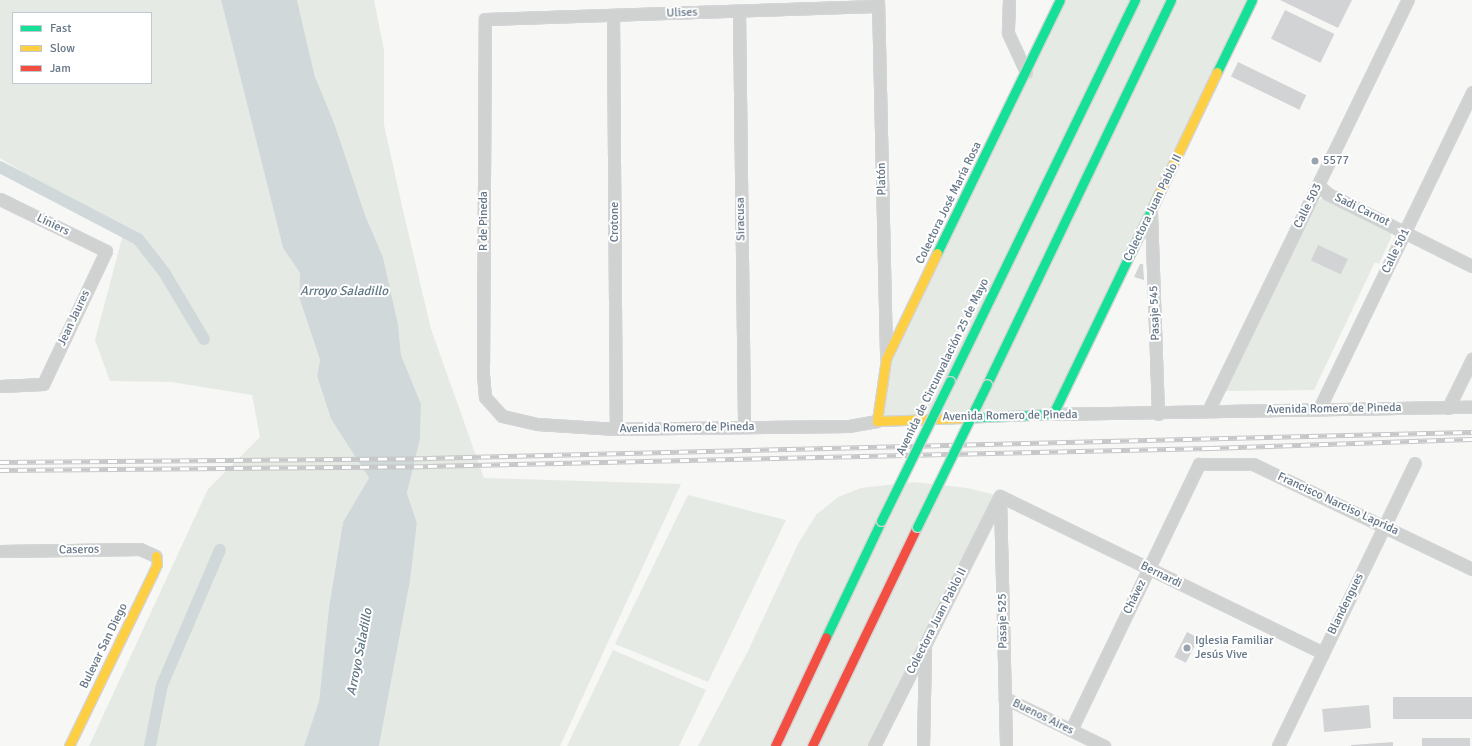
<!DOCTYPE html>
<html>
<head>
<meta charset="utf-8">
<style>
  body { margin:0 }
  #map { position:relative; width:1472px; height:746px; overflow:hidden; background:#f7f7f6; font-family:Signika,sans-serif }
  div>[style] { position:absolute }
  [style*='--x'] { left:calc(var(--x)*1px); top:calc(var(--y)*1px); width:calc(var(--w)*1px); rotate:calc(var(--a)*1deg) }
  .green>* { inset:0; background:#e6eae4 }
  .water>* { inset:0; background:#d0d8da }
  .canal>* { height:12px; margin:-6px; padding:0 6px; transform-origin:6px; border-radius:6px; background:#d0d8da }
  .building>* { inset:0; background:#d2d3d4; transform-origin:0 0 }
  .roads { filter:drop-shadow(1px 0 #d2d4d5) drop-shadow(-1px 0 #d2d4d5) drop-shadow(0 1px #d2d4d5) drop-shadow(0 -1px #d2d4d5) }
  .street>* { height:11px; margin:-5.5px; padding:0 5.5px; transform-origin:5.5px; border-radius:5.5px; background:#d0d2d2 }
  .fast>* { height:9px; margin:-4.5px; padding:0 4.5px; transform-origin:4.5px; border-radius:4.5px; background:#16e098 }
  .slow>* { height:9px; margin:-4.5px; padding:0 4.5px; transform-origin:4.5px; border-radius:4.5px; background:#ffcf43 }
  .jam>* { height:9px; margin:-4.5px; padding:0 4.5px; transform-origin:4.5px; border-radius:4.5px; background:#f24e42 }
  .rail>* { height:4.5px; margin-top:-2.25px; transform-origin:0; background:repeating-linear-gradient(90deg,#fff 0 9px,#c6c7c8 0 18px); box-sizing:border-box; border-block:1px solid #c6c7c8 }
  .bridges { filter:drop-shadow(1px 0 #d4d5d5) drop-shadow(-1px 0 #d4d5d5) drop-shadow(0 1px #d4d5d5) drop-shadow(0 -1px #d4d5d5) }
  .fast-bridge>* { height:9px; margin:-4.5px; padding:0 4.5px; transform-origin:4.5px; border-radius:4.5px; background:#16e098 }
  .dots>* { width:11px; height:11px; translate:-50% -50%; box-sizing:border-box; border:2px solid #fff; border-radius:50% }
  span { translate:-50% -50%; white-space:nowrap; text-align:center; line-height:1.15; -webkit-text-stroke:4px #fff; paint-order:stroke }
  .street-label { font-size:12px; color:#657687 }
  .poi-label { font-size:12px; color:#657687 }
  .left { translate:0 -50%; text-align:left }
  .water-label { font-size:13px; color:#617783; font-style:italic }
  .legend { position:absolute; left:12px; top:12px; width:140px; height:72px; box-sizing:border-box; background:#fff; border:1px solid #c1c8cf; margin:0; padding:5px 7px; list-style:none; font-size:12px; color:#657687 }
  .legend li { display:flex; align-items:center; gap:8px; height:20px }
  .legend b { width:20px; border:1px solid #c1c8cf }
</style>
</head>
<body>
<div id="map">
  <div class="green">
    <div style="clip-path:polygon(evenodd,0 0,221px 0,283px 248px,300px 273px,299px 297px,320px 360px,317px 376px,331px 419px,369px 478px,343px 522px,329px 607px,319px 701px,304px 746px,89px 746px,208px 489px,260px 437px,252px 395px,171px 382px,110px 381px,95px 340px,123px 234px,0 158px,0 0,13px 13px,151px 13px,151px 83px,13px 83px,13px 13px)"></div>
    <div style="clip-path:polygon(297px 0,374px 0,384px 50px,384px 125px,402px 206px,431px 329px,484px 478px,681px 484px,560px 746px,379px 746px,410px 581px,417px 523px,407px 493px,420px 439px,421px 404px,401px 355px,398px 324px,383px 257px,365px 215px,315px 77px)"></div>
    <div style="clip-path:polygon(1060px 0,1252px 0,1053px 414px,877px 421px,886px 359px)"></div>
    <div style="clip-path:polygon(1322px 198px,1391px 231px,1391px 238px,1379px 264px,1375px 262px,1314px 390px,1225px 391px,1318px 202px)"></div>
    <div style="clip-path:polygon(914px 482px,967px 488px,1000px 496px,874px 746px,698px 746px,748px 651px,798px 544px,816px 515px,838px 497px,861px 488px)"></div>
    <div style="clip-path:polygon(688px 495px,786px 520px,708px 682px,615px 644px)"></div>
    <div style="clip-path:polygon(613px 650px,706px 690px,679px 746px,567px 746px)"></div>
  </div>
  <div class="water">
    <div style="clip-path:polygon(221px 0,297px 0,315px 77px,334px 123px,365px 215px,383px 257px,398px 324px,401px 355px,421px 404px,420px 439px,407px 493px,417px 523px,410px 581px,379px 746px,304px 746px,319px 701px,329px 607px,343px 522px,369px 478px,331px 419px,317px 376px,320px 360px,299px 297px,300px 273px,283px 248px)"></div>
  </div>
  <div class="canal">
    <div style="--x:0;--y:167;--w:156;--a:27.6"></div>
    <div style="--x:138;--y:239;--w:42;--a:51.8"></div>
    <div style="--x:164;--y:272;--w:78;--a:59.2"></div>
    <div style="--x:150;--y:746;--w:62;--a:-78.9"></div>
    <div style="--x:162;--y:685;--w:147;--a:-66.8"></div>
  </div>
  <div class="building">
    <div style="clip-path:polygon(1280px 0,1352px 0,1338px 28px)"></div>
    <div style="left:1285px;top:10px;width:55px;height:32px;rotate:26deg"></div>
    <div style="left:1238px;top:62px;width:76px;height:16px;rotate:26deg"></div>
    <div style="left:1318px;top:245px;width:33px;height:17px;rotate:25deg"></div>
    <div style="clip-path:polygon(1140px 264px,1143px 264px,1144px 280px,1134px 277px)"></div>
    <div style="left:1187px;top:632px;width:13px;height:28px;rotate:27deg"></div>
    <div style="left:1472px;top:697px;width:22px;height:79px;rotate:90deg"></div>
    <div style="left:1369px;top:705px;width:23px;height:47px;rotate:85deg"></div>
    <div style="left:1422px;top:738px;width:48px;height:8px"></div>
    <div style="clip-path:polygon(1393px 742px,1393px 746px,1351px 746px,1351px 745px)"></div>
  </div>
  <div class="roads">
    <div class="street">
      <div style="--x:878;--y:0;--w:356;--a:88.7"></div>
      <div style="--x:1009;--y:0;--w:33;--a:92"></div>
      <div style="--x:1008;--y:33;--w:43;--a:65.2"></div>
      <div style="--x:739;--y:11;--w:416;--a:89.3"></div>
      <div style="--x:613;--y:15;--w:414;--a:89.6"></div>
      <div style="--x:1318;--y:185;--w:13;--a:42"></div>
      <div style="--x:1328;--y:194;--w:161;--a:26.6"></div>
      <div style="--x:0;--y:199;--w:118;--a:26.1"></div>
      <div style="--x:106;--y:251;--w:147;--a:115.3"></div>
      <div style="--x:43;--y:384;--w:43;--a:177.3"></div>
      <div style="--x:1151;--y:213;--w:201;--a:88"></div>
      <div style="--x:1448;--y:408;--w:55;--a:-63.9"></div>
      <div style="--x:1319;--y:409;--w:352;--a:-64.2"></div>
      <div style="--x:1208;--y:411;--w:457;--a:-64.1"></div>
      <div style="--x:1053;--y:414;--w:419;--a:-1"></div>
      <div style="--x:877;--y:421;--w:28;--a:170"></div>
      <div style="--x:849;--y:426;--w:233;--a:179.3"></div>
      <div style="--x:616;--y:429;--w:79;--a:-176.4"></div>
      <div style="--x:537;--y:424;--w:36;--a:-167"></div>
      <div style="--x:502;--y:416;--w:25;--a:-132"></div>
      <div style="--x:485;--y:397;--w:24;--a:-95"></div>
      <div style="--x:483;--y:373;--w:354;--a:-89.7"></div>
      <div style="--x:485;--y:19;--w:393;--a:-1.9"></div>
      <div style="--x:1000;--y:496;--w:359;--a:25.9"></div>
      <div style="--x:1000;--y:499;--w:247;--a:88.6"></div>
      <div style="--x:0;--y:551;--w:140;--a:-0.8"></div>
      <div style="--x:140;--y:549;--w:17;--a:24"></div>
      <div style="--x:1005;--y:698;--w:110;--a:25.9"></div>
      <div style="--x:1071;--y:730;--w:295;--a:-64.3"></div>
      <div style="--x:1199;--y:464;--w:54;--a:0"></div>
      <div style="--x:1253;--y:464;--w:243;--a:25.6"></div>
      <div style="--x:874;--y:746;--w:280;--a:-63.3"></div>
      <div style="--x:923;--y:746;--w:99;--a:-88.8"></div>
      <div style="--x:1278;--y:746;--w:314;--a:-64.2"></div>
    </div>
    <div class="fast">
      <div style="--x:1217;--y:72;--w:80;--a:-64.1"></div>
      <div style="--x:937;--y:253;--w:281;--a:-64.1"></div>
      <div style="--x:950;--y:381;--w:424;--a:-64.1"></div>
      <div style="--x:987;--y:384;--w:426;--a:-64.4"></div>
      <div style="--x:962;--y:418;--w:91;--a:-2.5"></div>
      <div style="--x:1053;--y:414;--w:235;--a:-64.3"></div>
      <div style="--x:826;--y:637;--w:128;--a:-64.6"></div>
    </div>
    <div class="slow">
      <div style="--x:1155;--y:202;--w:144;--a:-64.5"></div>
      <div style="--x:937;--y:253;--w:118;--a:115.7"></div>
      <div style="--x:886;--y:359;--w:63;--a:98.3"></div>
      <div style="--x:877;--y:421;--w:85;--a:-2"></div>
      <div style="--x:69;--y:746;--w:192;--a:-64.1"></div>
      <div style="--x:153;--y:573;--w:10;--a:-66"></div>
      <div style="--x:157;--y:564;--w:8;--a:-97"></div>
    </div>
    <div class="jam">
      <div style="--x:775;--y:746;--w:120;--a:-64.9"></div>
      <div style="--x:812;--y:746;--w:243;--a:-64.4"></div>
    </div>
  </div>
  <div class="rail">
    <div style="--x:0;--y:462;--w:427;--a:-0.5"></div>
    <div style="--x:427;--y:458;--w:1045;--a:-1.43"></div>
    <div style="--x:0;--y:470;--w:428;--a:-0.5"></div>
    <div style="--x:428;--y:466;--w:783;--a:-1.32"></div>
    <div style="--x:1211;--y:448;--w:261;--a:-2"></div>
  </div>
  <div class="bridges">
    <div class="fast-bridge">
      <div style="--x:881;--y:521;--w:156;--a:-63.8"></div>
      <div style="--x:917;--y:527;--w:159;--a:-63.9"></div>
    </div>
  </div>
  <div class="dots">
    <div style="left:1315px;top:161px;background:#98a3ae"></div>
    <div style="left:1187px;top:648px;background:#98a3ae"></div>
  </div>
  <div class="street-label">
    <span style="left:682px;top:13px;rotate:-2deg">Ulises</span>
    <span style="left:882px;top:179px;rotate:-91deg">Platón</span>
    <span style="left:949px;top:203px;rotate:-64deg">Colectora José María Rosa</span>
    <span style="left:1308px;top:206px;rotate:-64deg">Calle 503</span>
    <span style="left:1153px;top:208px;rotate:-64deg">Colectora Juan Pablo II</span>
    <span style="left:1362px;top:210px;rotate:26deg">Sadi Carnot</span>
    <span style="left:741px;top:219px;rotate:-91deg">Siracusa</span>
    <span style="left:484px;top:221px;rotate:-90deg">R de Pineda</span>
    <span style="left:615px;top:222px;rotate:-90deg">Crotone</span>
    <span style="left:53px;top:225px;rotate:26deg">Liniers</span>
    <span style="left:1396px;top:251px;rotate:-64deg">Calle 501</span>
    <span style="left:1155px;top:313px;rotate:-92deg">Pasaje 545</span>
    <span style="left:74px;top:318px;rotate:-65deg">Jean Jaures</span>
    <span style="left:943px;top:367px;rotate:-64deg">Avenida de Circunvalación 25 de Mayo</span>
    <span style="left:1334px;top:409px;rotate:-1deg">Avenida Romero de Pineda</span>
    <span style="left:1010px;top:416px;rotate:-1deg">Avenida Romero de Pineda</span>
    <span style="left:687px;top:428px;rotate:-1deg">Avenida Romero de Pineda</span>
    <span style="left:1338px;top:504px;rotate:25deg">Francisco Narciso Laprida</span>
    <span style="left:79px;top:550px;rotate:-1deg">Caseros</span>
    <span style="left:1161px;top:575px;rotate:26deg">Bernardi</span>
    <span style="left:1135px;top:597px;rotate:-64deg">Chávez</span>
    <span style="left:1346px;top:604px;rotate:-64deg">Blandengues</span>
    <span style="left:937px;top:621px;rotate:-63deg">Colectora Juan Pablo II</span>
    <span style="left:1003px;top:621px;rotate:-91deg">Pasaje 525</span>
    <span style="left:104px;top:646px;rotate:-64deg">Bulevar San Diego</span>
    <span style="left:1043px;top:717px;rotate:26deg">Buenos Aires</span>
  </div>
  <div class="poi-label">
    <span class="left" style="left:1323px;top:161px">5577</span>
    <span class="left" style="left:1195px;top:648px">Iglesia Familiar<br>Jesús Vive</span>
  </div>
  <div class="water-label">
    <span style="left:344px;top:291px">Arroyo Saladillo</span>
    <span style="left:360px;top:652px;rotate:-79deg">Arroyo Saladillo</span>
  </div>
  <ul class="legend">
  <li><b style="height:5px;background:#16e098"></b>Fast</li>
  <li><b style="height:5px;background:#ffcf43"></b>Slow</li>
  <li><b style="height:5px;background:#f24e42"></b>Jam</li>
  </ul>
</div>
</body>
</html>
